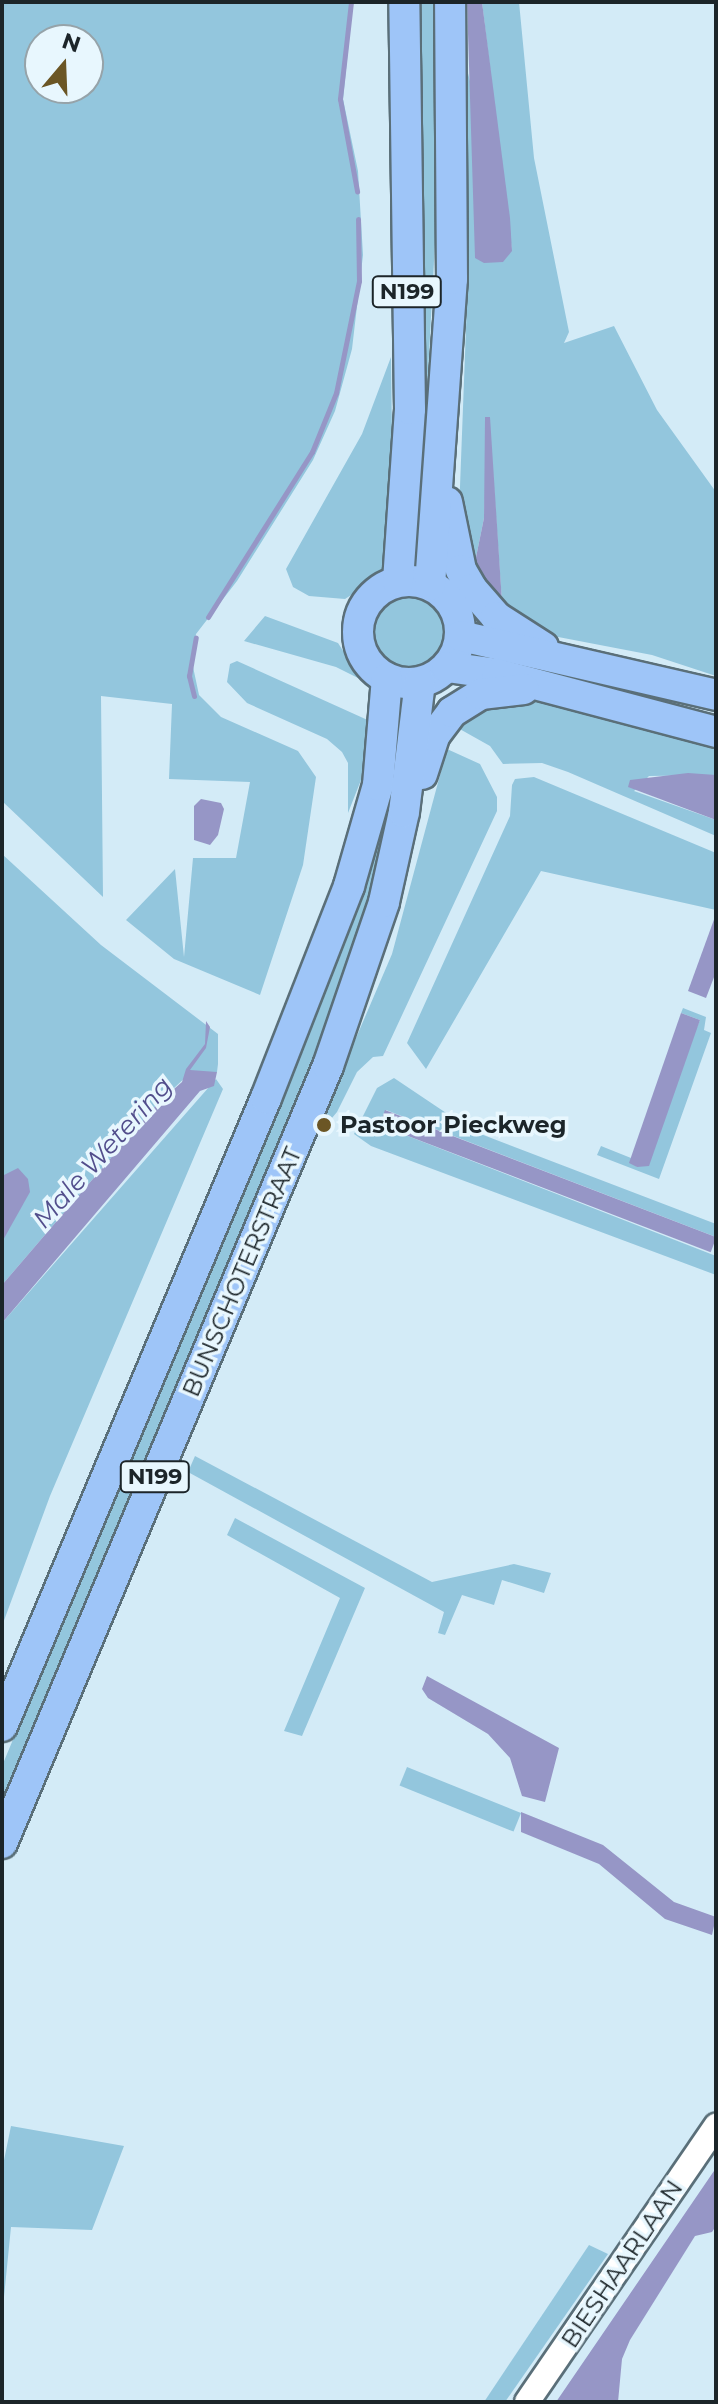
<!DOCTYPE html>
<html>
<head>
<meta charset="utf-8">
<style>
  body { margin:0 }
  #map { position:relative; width:718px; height:2404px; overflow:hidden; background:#d3ebf7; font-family:Montserrat,sans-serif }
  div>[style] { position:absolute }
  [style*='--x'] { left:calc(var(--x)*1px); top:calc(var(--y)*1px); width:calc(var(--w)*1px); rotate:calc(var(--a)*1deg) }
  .green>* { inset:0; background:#93c6dd; transform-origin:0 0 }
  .round { border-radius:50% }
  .water>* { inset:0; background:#9696c6; transform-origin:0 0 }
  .stream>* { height:5px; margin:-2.5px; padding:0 2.5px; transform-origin:2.5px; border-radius:2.5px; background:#9696c6 }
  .roads { filter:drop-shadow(2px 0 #5a6f79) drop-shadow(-2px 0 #5a6f79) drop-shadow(0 2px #5a6f79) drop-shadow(0 -2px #5a6f79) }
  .minor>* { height:24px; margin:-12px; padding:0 12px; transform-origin:12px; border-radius:12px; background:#fff }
  .major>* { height:30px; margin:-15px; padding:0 15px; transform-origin:15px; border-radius:15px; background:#9ec5f8 }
  .major>.ring { margin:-15px; padding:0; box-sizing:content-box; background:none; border:30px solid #9ec5f8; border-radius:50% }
  .dots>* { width:22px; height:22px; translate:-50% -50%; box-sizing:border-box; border:4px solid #e8f7fe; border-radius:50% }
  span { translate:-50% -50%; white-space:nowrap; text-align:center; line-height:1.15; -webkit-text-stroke:7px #e8f7fe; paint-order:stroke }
  .shield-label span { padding:2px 6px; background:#e8f7fe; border:2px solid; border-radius:6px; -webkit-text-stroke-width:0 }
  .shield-label { font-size:22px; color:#1c2529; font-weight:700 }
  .poi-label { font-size:24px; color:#1c2529; font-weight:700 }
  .left { translate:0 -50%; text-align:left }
  .street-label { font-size:24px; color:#1c2529 }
  .water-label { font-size:26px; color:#524e8c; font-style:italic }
  .frame { position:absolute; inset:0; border:4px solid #1c2529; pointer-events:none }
  .north { position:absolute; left:24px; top:24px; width:80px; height:80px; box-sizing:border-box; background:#e8f7fe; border:2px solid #96a3a9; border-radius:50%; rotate:19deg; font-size:22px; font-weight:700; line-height:32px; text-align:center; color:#1c2529 }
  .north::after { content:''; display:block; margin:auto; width:28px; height:36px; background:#6b5625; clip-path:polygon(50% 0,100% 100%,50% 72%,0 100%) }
</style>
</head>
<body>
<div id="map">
  <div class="green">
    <div style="clip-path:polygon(evenodd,2px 2px,353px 2px,343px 99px,358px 171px,363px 255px,352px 349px,335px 411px,313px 460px,237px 581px,196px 634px,192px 662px,199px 695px,221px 717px,298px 751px,316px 777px,303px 865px,260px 995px,174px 959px,126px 920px,175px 869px,184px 957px,193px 858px,236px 858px,250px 782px,169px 779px,172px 704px,101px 696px,103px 897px,2px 801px,2px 2px,40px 40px,88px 40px,88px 88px,40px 88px,40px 40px)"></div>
    <div style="clip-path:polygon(416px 2px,435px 2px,438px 187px,427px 391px)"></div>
    <div style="clip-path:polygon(455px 2px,467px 2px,465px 61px,512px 251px,482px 2px,519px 2px,534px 158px,569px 332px,564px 343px,614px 326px,657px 410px,716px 492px,716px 676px,652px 655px,527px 631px,502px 602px,489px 417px,484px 518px,473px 572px,459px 513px,469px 249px)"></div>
    <div style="clip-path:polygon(391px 357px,393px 522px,387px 562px,376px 579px,345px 599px,309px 596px,293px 587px,286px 569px,362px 434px)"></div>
    <div class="round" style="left:373px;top:595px;width:74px;height:74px"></div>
    <div style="clip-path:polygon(265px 616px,338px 643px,362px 680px,336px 667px,244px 641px)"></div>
    <div style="clip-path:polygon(237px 661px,372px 722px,361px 780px,348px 813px,348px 763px,342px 752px,327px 739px,247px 703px,227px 682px,230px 664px)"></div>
    <div style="clip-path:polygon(510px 696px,547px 699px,716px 740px,716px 775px,649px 776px,634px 791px,716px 820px,716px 836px,568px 772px,542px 763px,503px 764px,490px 746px,449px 723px)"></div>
    <div style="clip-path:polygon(447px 749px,480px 764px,497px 797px,497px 811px,383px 1056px,373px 1057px,357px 1072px,337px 1112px,311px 1143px,392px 954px)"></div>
    <div style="clip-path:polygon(534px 777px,716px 853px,716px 910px,541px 871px,426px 1069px,407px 1043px,510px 816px,512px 785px,515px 779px)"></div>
    <div style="clip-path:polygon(384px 842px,387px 847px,340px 1003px,2px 1810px,2px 1766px,349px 933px,375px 848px)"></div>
    <div style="clip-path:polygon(2px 854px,101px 945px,218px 1034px,218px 1064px,217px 1072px,189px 1074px,158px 1103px,2px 1285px)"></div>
    <div style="clip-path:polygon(683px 1008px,706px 1017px,704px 1030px,711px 1033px,659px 1179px,597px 1155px,601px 1146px,631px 1158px,637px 1167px,700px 1020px,681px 1013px)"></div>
    <div style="clip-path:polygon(394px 1078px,473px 1131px,716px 1224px,716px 1237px,386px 1110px,382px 1126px,716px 1256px,716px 1275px,371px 1146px,354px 1134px,377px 1088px)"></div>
    <div style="clip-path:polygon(216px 1079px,223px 1089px,50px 1496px,2px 1626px,2px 1323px)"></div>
    <div style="clip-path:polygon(195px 1456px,432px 1582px,514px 1564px,551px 1573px,544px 1593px,502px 1580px,494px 1605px,462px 1595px,445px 1635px,438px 1633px,444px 1612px,188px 1472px)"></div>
    <div style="clip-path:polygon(235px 1518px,365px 1588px,302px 1736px,284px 1731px,340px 1598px,227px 1535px)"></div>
    <div style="left:407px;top:1767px;width:123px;height:20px;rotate:22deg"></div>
    <div style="clip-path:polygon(11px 2126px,124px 2146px,92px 2230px,11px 2227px,4px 2297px,2px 2170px)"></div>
    <div style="clip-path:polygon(589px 2245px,608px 2254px,505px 2402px,484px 2402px)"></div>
  </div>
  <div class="water">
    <div style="clip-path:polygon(467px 2px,482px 2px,510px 218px,512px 251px,503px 262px,484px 263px,475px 258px)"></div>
    <div style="clip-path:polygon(485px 417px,490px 417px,502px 602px,473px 572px,484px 518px)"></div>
    <div style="clip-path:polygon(688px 773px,716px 775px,716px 820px,628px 787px,630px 780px)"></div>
    <div style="clip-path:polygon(201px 799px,221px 803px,224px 809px,218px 835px,210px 845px,194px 840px,194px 806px)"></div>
    <div style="clip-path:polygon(716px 914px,716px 972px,706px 998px,688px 991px)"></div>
    <div style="clip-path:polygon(681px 1013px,700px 1020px,649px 1166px,637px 1167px,629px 1163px)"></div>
    <div style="clip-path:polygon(206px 1021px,210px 1027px,206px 1048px,190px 1070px,217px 1072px,214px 1086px,200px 1091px,2px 1323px,2px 1285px,158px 1103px,182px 1082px,186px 1069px,205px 1044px)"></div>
    <div style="left:385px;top:1110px;width:355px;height:16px;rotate:21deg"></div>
    <div style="clip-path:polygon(18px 1168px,28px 1179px,30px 1192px,2px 1242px,2px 1176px)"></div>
    <div style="clip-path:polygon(427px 1676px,559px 1748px,545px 1802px,522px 1796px,510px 1758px,488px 1734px,428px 1698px,422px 1689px)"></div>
    <div style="clip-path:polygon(521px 1812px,603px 1845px,674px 1902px,716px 1917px,712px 1935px,665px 1919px,599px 1864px,521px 1832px)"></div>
    <div style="clip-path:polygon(716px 2168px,716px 2226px,712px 2232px,695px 2236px,630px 2340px,622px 2359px,618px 2402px,556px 2402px)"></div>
  </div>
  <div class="stream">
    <div style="--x:351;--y:2;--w:98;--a:96.5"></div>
    <div style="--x:340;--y:99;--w:94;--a:79.5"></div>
    <div style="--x:208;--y:617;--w:195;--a:-57.8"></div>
    <div style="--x:312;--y:452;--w:64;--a:-67.9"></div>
    <div style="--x:336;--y:393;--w:114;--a:-78.4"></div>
    <div style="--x:359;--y:281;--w:62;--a:-90.9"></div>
    <div style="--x:194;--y:696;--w:21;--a:-104"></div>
    <div style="--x:189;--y:676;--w:39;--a:-80"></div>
  </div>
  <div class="roads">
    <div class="minor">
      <div style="--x:527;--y:2402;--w:335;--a:-55.6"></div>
    </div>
    <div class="major">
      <div style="--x:447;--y:502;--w:69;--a:78.4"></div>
      <div style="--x:461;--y:570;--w:22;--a:60"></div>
      <div style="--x:472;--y:589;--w:37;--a:49"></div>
      <div style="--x:496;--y:617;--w:56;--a:32.6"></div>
      <div class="ring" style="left:358px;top:581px;width:72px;height:72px"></div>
      <div style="--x:398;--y:581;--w:172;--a:-86"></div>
      <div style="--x:410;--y:409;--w:407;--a:-90.8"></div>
      <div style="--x:430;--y:585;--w:307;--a:-85.9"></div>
      <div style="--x:452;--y:279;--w:277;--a:-90.4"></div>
      <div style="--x:461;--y:636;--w:262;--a:13"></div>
      <div style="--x:447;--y:667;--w:50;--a:8"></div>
      <div style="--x:497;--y:674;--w:227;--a:14.8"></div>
      <div style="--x:422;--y:774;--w:40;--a:-72"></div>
      <div style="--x:434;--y:736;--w:30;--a:-53"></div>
      <div style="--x:452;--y:712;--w:34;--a:-32"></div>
      <div style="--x:481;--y:694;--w:43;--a:-6.6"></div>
      <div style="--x:2;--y:1726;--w:681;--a:-67.2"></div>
      <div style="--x:266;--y:1098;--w:228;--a:-68.6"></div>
      <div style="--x:349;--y:886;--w:105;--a:-74"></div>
      <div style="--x:378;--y:785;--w:107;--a:-85.2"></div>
      <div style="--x:2;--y:1843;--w:843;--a:-67.24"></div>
      <div style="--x:328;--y:1066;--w:173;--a:-71.1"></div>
      <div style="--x:384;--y:902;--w:92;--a:-77.5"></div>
      <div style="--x:404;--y:812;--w:131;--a:-83"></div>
    </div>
  </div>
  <div class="dots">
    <div style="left:324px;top:1125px;background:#6b5625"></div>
  </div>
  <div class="shield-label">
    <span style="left:407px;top:292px">N199</span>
    <span style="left:155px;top:1477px">N199</span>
  </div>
  <div class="poi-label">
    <span class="left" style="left:340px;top:1125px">Pastoor Pieckweg</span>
  </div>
  <div class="street-label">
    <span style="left:242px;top:1272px;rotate:-67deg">BUNSCHOTERSTRAAT</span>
    <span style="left:622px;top:2264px;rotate:-56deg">BIESHAARLAAN</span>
  </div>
  <div class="water-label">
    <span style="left:103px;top:1153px;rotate:-48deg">Male Wetering</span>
  </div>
  <div class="frame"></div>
  <div class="north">N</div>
</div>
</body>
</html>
